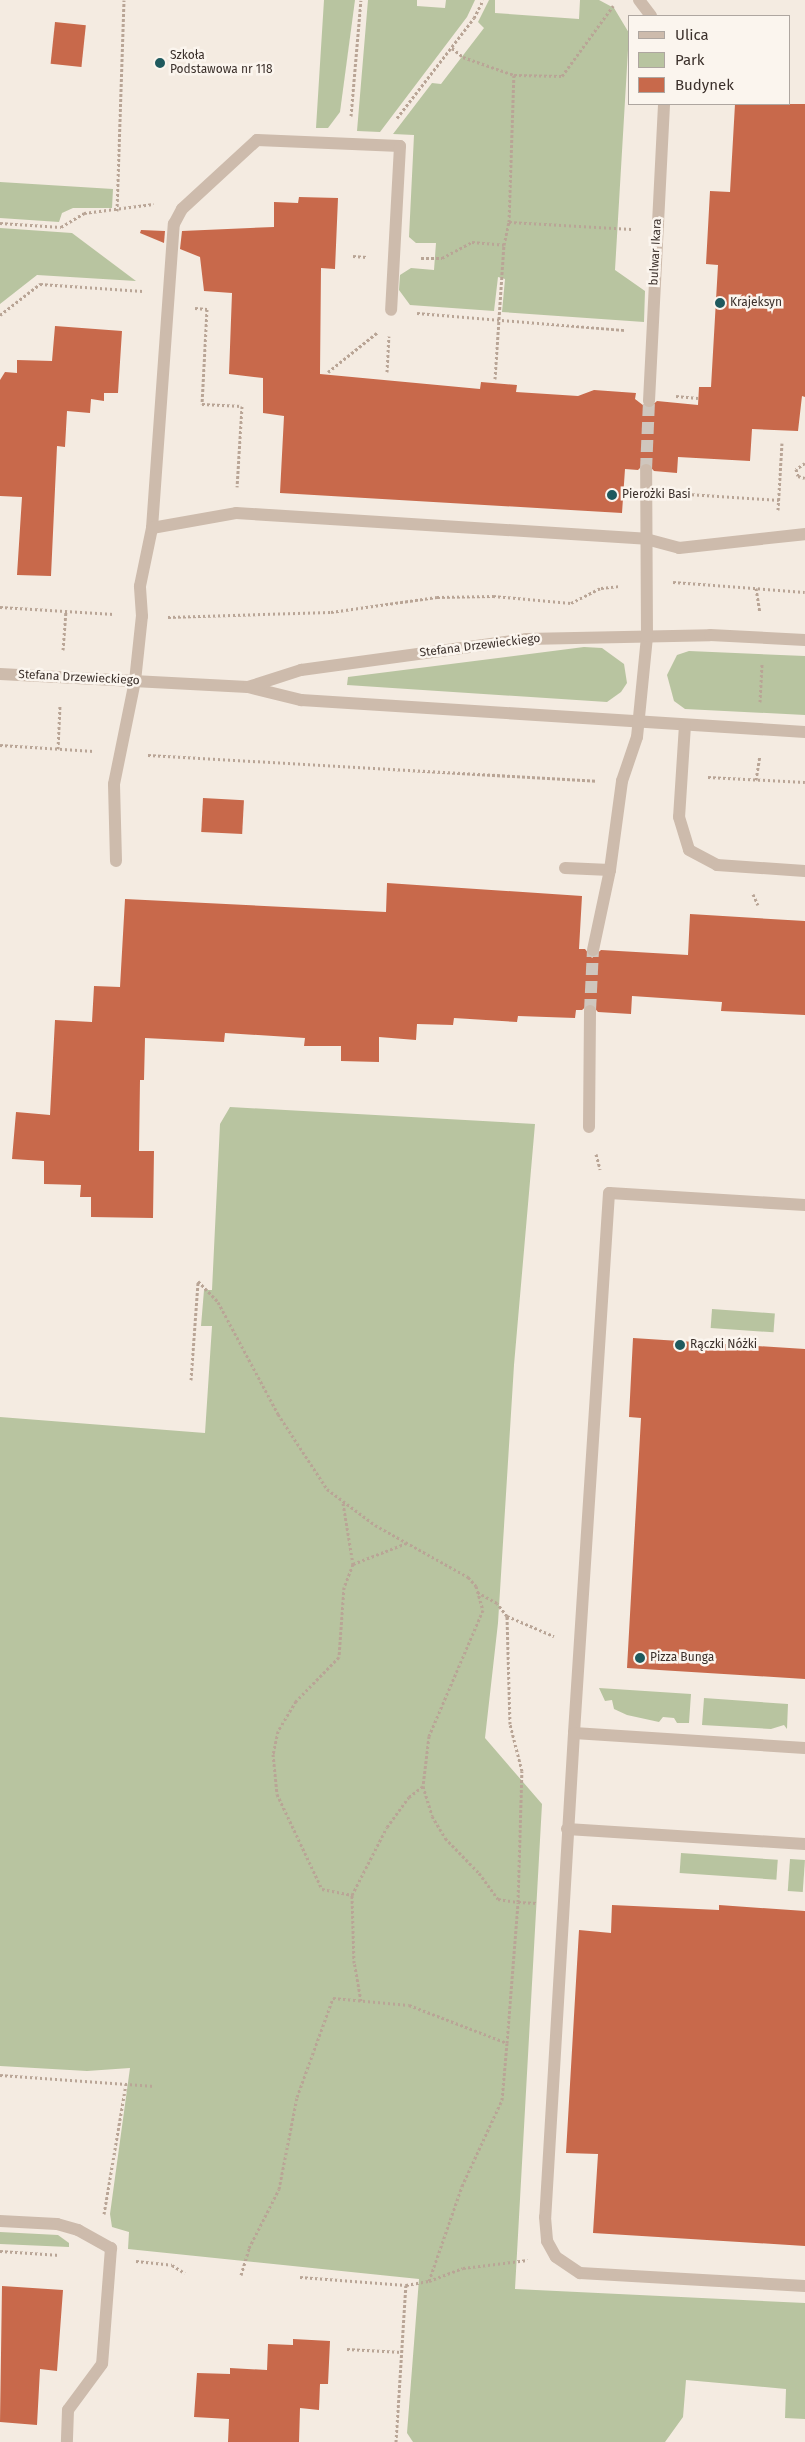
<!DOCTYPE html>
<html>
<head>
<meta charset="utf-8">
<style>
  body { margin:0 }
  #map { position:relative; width:805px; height:2442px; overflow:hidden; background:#f4ebe1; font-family:"Fira Sans",sans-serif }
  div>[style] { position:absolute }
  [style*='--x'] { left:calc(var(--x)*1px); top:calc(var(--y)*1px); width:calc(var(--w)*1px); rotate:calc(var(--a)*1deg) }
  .green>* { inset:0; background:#b8c4a0; transform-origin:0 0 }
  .building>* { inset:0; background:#c8694b; transform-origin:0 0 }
  .minor-tunnel>* { height:12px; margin-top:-6px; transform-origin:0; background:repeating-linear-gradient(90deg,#cfc6bd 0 12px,transparent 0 18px) }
  .path>* { height:3px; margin-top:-1.5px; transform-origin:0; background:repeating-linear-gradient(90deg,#b9a596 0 2.5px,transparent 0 5px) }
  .minor>* { height:12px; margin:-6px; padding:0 6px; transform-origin:6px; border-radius:6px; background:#cdbbac }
  .dots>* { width:14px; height:14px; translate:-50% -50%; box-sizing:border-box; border:2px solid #fbf5ee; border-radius:50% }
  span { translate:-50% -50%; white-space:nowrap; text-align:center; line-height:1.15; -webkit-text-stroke:5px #fbf5ee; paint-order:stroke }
  .poi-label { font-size:12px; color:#3b302b }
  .left { translate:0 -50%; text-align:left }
  .street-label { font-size:12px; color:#3b302b }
  .legend { position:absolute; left:628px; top:15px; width:162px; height:90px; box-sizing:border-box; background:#fbf5ee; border:1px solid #aea6a0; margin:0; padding:6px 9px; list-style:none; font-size:15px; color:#3b302b }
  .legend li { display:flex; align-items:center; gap:10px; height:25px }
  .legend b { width:25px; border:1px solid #aea6a0 }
</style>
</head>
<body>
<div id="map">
  <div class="green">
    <div style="clip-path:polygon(324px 0,355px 0,340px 112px,328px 128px,316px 128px)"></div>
    <div style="clip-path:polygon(368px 0,417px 0,417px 6px,445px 8px,446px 0,475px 0,467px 17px,380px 132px,357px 131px)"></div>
    <div style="clip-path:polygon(489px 0,495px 0,495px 13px,579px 19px,580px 0,599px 0,614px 8px,629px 33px,615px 270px,645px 291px,644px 322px,502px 312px,505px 279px,498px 277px,494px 311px,410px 305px,399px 290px,400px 275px,411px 268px,434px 270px,436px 243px,416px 243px,409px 237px,414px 135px,393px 134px,432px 83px,441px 84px,484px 28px,478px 22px)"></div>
    <div style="clip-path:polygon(0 182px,113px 189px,112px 208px,73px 208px,62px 213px,59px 222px,0 218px)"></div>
    <div style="clip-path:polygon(0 228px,72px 233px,136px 281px,37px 275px,0 304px)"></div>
    <div style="clip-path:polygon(584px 647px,602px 648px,624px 664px,627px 683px,621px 692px,607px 702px,347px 685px,348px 677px)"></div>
    <div style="clip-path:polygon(689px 651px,805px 656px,805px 715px,685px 709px,674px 701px,667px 675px,677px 655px)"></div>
    <div style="clip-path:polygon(230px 1107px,535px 1124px,514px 1365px,498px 1623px,485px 1738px,542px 1804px,515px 2289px,805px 2303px,805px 2419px,785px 2418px,786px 2389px,686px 2380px,683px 2417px,665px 2442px,413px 2442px,407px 2433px,419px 2279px,128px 2249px,129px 2232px,112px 2227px,110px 2214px,130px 2068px,87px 2071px,0 2066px,0 1417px,205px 1433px,212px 1326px,201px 1326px,204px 1290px,212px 1290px,220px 1124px)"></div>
    <div style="left:712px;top:1309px;width:63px;height:19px;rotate:4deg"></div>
    <div style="clip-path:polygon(599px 1688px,691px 1694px,689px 1723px,677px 1723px,674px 1718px,663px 1717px,659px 1722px,627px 1715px,614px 1709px,612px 1700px,605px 1701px)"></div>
    <div style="clip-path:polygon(704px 1698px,788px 1704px,787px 1729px,784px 1725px,771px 1729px,702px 1725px)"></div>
    <div style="left:681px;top:1853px;width:97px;height:20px;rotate:4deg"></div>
    <div style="left:790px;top:1859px;width:15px;height:32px;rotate:4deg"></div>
    <div style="clip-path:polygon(0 2232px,58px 2235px,69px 2243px,69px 2247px,0 2244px)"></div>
  </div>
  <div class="building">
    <div style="left:55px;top:22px;width:31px;height:42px;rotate:6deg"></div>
    <div style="clip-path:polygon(735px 104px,805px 104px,805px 397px,802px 396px,798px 431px,752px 429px,750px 461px,678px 457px,677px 473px,654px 471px,646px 462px,638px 470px,625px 469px,622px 513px,280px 493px,284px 416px,263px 413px,263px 378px,229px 374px,232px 293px,204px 291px,200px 257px,180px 249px,182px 231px,274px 227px,274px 202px,298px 203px,299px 197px,338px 198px,335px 269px,321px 268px,320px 374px,480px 389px,481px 382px,517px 385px,516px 392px,578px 396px,594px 390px,636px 393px,635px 399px,648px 409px,657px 401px,698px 405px,699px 387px,711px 387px,718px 265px,706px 264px,710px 191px,730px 192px)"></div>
    <div style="clip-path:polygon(141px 230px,165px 231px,164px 243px,140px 233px)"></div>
    <div style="clip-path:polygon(55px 326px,122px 331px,118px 393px,104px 393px,104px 401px,91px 399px,90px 413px,67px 411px,65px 447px,57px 446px,51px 576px,17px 575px,22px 497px,0 496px,0 380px,5px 372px,17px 373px,17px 360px,52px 361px)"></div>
    <div style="left:203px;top:798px;width:41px;height:34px;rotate:3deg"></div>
    <div style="clip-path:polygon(387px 883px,582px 896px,579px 949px,585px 949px,592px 958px,601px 950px,688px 955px,690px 914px,805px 921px,805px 1015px,721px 1011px,722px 1002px,632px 996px,631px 1014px,598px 1012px,590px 1003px,582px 1010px,576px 1010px,575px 1018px,518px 1016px,517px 1022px,454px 1018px,453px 1025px,417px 1024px,416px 1040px,379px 1037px,379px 1062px,341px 1061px,341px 1046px,304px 1046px,305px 1038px,225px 1033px,224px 1042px,145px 1038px,144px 1080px,140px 1080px,139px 1151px,154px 1151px,153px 1218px,91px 1217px,91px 1197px,80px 1197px,81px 1185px,44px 1184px,44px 1161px,12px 1159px,16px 1112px,50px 1115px,55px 1020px,92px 1022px,94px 986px,120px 987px,125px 899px,386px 912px)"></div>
    <div style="clip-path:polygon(633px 1338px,805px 1349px,805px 1679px,627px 1668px,641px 1418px,629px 1417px)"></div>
    <div style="clip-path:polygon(612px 1905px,719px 1910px,719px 1905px,805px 1911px,805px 2246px,593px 2233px,598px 2154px,566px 2153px,579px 1930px,611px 1933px)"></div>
    <div style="clip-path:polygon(2px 2286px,63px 2290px,57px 2371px,40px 2369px,37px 2425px,0 2422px)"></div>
    <div style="clip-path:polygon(293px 2339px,330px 2341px,328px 2384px,320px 2384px,319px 2410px,300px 2408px,299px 2442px,228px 2442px,229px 2419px,194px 2417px,197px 2373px,230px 2374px,230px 2368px,267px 2370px,268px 2344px,293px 2345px)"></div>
  </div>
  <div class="minor-tunnel">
    <div style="--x:646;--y:470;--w:69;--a:-87.5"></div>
    <div style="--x:590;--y:1011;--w:61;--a:-87.2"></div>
  </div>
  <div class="path">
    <div style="--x:452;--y:48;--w:14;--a:39"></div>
    <div style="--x:463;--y:57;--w:54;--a:19.4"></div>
    <div style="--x:351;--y:116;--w:116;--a:-85.1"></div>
    <div style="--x:397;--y:118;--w:126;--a:-52.4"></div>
    <div style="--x:474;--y:18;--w:20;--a:-63"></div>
    <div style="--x:117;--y:211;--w:211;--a:-88.1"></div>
    <div style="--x:509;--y:222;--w:147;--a:-88.1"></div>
    <div style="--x:514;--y:75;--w:48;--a:1.2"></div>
    <div style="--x:562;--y:76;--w:87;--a:-53.9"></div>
    <div style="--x:0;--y:223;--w:61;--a:3.8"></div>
    <div style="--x:61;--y:227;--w:27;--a:-31"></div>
    <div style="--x:84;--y:213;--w:70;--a:-7.4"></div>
    <div style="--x:353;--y:256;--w:14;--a:4"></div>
    <div style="--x:421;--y:258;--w:21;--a:0"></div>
    <div style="--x:442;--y:258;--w:34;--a:-28"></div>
    <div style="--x:472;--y:242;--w:32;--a:5"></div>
    <div style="--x:504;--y:245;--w:24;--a:-78"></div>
    <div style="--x:509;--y:222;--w:123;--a:3.3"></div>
    <div style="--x:195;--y:308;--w:12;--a:5"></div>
    <div style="--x:207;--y:309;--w:95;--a:93"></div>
    <div style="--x:202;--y:404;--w:40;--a:2.9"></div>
    <div style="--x:242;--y:406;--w:81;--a:93.5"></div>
    <div style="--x:417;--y:313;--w:209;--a:4.7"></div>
    <div style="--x:0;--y:315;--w:51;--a:-37.8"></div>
    <div style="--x:40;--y:284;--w:103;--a:3.9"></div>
    <div style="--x:328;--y:372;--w:64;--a:-38.7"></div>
    <div style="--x:387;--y:372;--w:36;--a:-87"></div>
    <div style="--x:495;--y:379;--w:134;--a:-86.2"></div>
    <div style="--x:676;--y:396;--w:22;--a:5"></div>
    <div style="--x:805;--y:463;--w:11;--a:146"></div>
    <div style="--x:796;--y:469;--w:7;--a:74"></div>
    <div style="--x:798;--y:476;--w:7;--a:16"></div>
    <div style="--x:672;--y:493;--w:107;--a:3.7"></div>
    <div style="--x:778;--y:510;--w:67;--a:-86.6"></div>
    <div style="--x:673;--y:582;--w:132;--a:4.3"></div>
    <div style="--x:756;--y:588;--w:24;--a:81"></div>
    <div style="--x:0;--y:607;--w:114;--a:3.5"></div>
    <div style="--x:168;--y:617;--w:163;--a:-1.8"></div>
    <div style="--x:331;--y:612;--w:107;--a:-8.1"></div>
    <div style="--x:437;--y:597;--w:56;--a:-1"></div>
    <div style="--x:493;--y:596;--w:78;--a:5.1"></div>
    <div style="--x:571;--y:603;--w:34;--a:-27"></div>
    <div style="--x:601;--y:588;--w:18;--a:-6"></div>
    <div style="--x:63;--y:650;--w:40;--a:-85.7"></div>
    <div style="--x:760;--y:702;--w:38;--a:-87"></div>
    <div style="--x:0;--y:745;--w:94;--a:3.7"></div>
    <div style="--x:58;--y:749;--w:44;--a:-87.4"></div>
    <div style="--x:148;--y:755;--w:449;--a:3.3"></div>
    <div style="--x:708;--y:777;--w:97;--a:3"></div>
    <div style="--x:756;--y:780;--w:24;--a:-81"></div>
    <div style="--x:753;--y:894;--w:12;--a:66"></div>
    <div style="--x:596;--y:1154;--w:16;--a:75"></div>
    <div style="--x:198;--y:1281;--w:29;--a:46"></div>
    <div style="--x:218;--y:1302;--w:127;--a:61.8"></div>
    <div style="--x:278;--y:1414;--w:90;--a:56.8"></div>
    <div style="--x:327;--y:1489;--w:60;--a:36.9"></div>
    <div style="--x:375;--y:1525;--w:107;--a:29.2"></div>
    <div style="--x:468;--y:1577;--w:12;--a:48"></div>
    <div style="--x:476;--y:1586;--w:25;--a:74"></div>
    <div style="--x:483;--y:1610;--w:137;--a:113.2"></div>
    <div style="--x:429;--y:1736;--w:50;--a:96.8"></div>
    <div style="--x:423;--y:1786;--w:31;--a:73"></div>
    <div style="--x:432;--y:1816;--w:26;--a:59"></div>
    <div style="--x:445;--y:1838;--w:49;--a:45.8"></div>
    <div style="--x:479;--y:1873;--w:32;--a:54"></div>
    <div style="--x:498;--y:1899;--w:20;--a:9"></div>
    <div style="--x:518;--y:1902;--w:131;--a:-88.3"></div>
    <div style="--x:522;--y:1771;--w:49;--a:-104.3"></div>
    <div style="--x:510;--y:1724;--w:108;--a:-91.6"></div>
    <div style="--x:507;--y:1616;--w:16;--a:-128"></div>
    <div style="--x:497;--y:1603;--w:21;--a:-151"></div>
    <div style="--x:191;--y:1380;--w:98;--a:-85.9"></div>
    <div style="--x:343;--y:1503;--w:62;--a:80.7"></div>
    <div style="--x:353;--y:1564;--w:25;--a:111"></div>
    <div style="--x:344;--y:1587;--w:70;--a:94.1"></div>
    <div style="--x:339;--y:1657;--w:62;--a:134.3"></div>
    <div style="--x:296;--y:1701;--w:35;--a:121"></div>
    <div style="--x:278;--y:1731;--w:24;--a:102"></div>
    <div style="--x:273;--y:1754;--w:40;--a:84.3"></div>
    <div style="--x:277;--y:1794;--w:105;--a:64.7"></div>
    <div style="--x:322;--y:1889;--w:31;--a:11"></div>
    <div style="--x:353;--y:1564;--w:58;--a:-21.3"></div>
    <div style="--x:507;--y:1616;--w:51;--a:23.1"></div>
    <div style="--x:361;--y:2001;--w:39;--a:-100"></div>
    <div style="--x:354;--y:1963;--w:68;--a:-91.7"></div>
    <div style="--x:352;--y:1895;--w:76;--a:-62.8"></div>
    <div style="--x:387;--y:1827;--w:37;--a:-54"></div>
    <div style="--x:409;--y:1797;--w:18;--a:-38"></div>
    <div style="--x:0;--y:2075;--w:155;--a:4.1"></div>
    <div style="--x:104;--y:2214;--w:132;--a:-80.4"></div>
    <div style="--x:0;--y:2251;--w:60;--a:3.8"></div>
    <div style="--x:136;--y:2261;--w:36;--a:6"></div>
    <div style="--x:172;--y:2265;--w:15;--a:32"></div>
    <div style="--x:241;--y:2275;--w:28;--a:-73"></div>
    <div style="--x:249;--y:2248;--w:66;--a:-63"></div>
    <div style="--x:279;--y:2189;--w:94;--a:-78.9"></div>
    <div style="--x:297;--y:2097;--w:105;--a:-70"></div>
    <div style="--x:333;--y:1998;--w:76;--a:5.3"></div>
    <div style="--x:409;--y:2005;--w:105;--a:21.2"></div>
    <div style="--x:507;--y:2043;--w:141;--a:-85.5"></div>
    <div style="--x:518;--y:1902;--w:19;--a:3"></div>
    <div style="--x:300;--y:2277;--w:106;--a:4.3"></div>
    <div style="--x:406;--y:2285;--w:23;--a:-10"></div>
    <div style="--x:429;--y:2281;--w:101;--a:-70.8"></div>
    <div style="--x:462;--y:2186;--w:95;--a:-65.1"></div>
    <div style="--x:502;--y:2100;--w:57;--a:-85"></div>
    <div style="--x:429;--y:2281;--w:36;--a:-21"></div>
    <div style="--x:463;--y:2268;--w:65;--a:-7"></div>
    <div style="--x:347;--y:2349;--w:55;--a:3.1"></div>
    <div style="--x:396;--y:2442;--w:157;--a:-86.4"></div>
  </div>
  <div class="minor">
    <div style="--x:639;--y:0;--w:20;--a:53"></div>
    <div style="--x:649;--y:401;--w:297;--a:-87.1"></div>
    <div style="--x:152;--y:528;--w:305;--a:-85.9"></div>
    <div style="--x:174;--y:224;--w:17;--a:-62"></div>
    <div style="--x:182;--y:209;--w:102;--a:-42.6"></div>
    <div style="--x:257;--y:140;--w:143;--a:2.4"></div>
    <div style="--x:400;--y:146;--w:164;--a:93.1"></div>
    <div style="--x:0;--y:674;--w:248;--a:3"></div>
    <div style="--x:248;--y:687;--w:55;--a:13.8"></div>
    <div style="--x:301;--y:700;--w:505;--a:3.63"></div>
    <div style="--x:248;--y:687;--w:56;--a:-17.8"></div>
    <div style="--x:301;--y:670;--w:227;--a:-7.8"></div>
    <div style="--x:526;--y:639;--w:184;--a:-1.2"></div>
    <div style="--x:710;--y:635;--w:95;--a:3"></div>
    <div style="--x:685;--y:725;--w:92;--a:93.7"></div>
    <div style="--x:679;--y:817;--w:34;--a:73"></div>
    <div style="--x:689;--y:850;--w:32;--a:28"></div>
    <div style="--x:717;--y:865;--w:88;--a:3.9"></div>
    <div style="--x:116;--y:861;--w:77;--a:-91.5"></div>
    <div style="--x:114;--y:784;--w:105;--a:-78.5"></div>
    <div style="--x:135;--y:681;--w:65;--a:-83.9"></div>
    <div style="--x:142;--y:616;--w:30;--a:-94"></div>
    <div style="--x:140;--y:586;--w:59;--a:-78.3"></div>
    <div style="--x:152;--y:528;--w:85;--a:-10.1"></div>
    <div style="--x:236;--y:513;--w:411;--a:3.6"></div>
    <div style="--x:646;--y:539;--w:34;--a:15"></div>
    <div style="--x:679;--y:548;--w:127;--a:-6.3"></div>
    <div style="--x:565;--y:868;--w:45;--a:2.5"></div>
    <div style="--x:610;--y:870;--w:90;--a:-82.3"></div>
    <div style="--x:622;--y:781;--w:46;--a:-71.2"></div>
    <div style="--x:637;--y:737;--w:101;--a:-84.3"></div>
    <div style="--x:647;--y:636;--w:166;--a:-90.3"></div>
    <div style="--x:593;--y:950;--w:82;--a:-78"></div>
    <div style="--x:589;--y:1127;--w:116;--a:-89.5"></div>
    <div style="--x:805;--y:1205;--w:196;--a:-176.5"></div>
    <div style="--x:609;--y:1193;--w:541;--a:93.71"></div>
    <div style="--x:574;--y:1733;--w:231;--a:3.7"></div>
    <div style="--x:574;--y:1733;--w:485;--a:93.4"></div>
    <div style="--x:545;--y:2217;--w:24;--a:85"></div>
    <div style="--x:547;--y:2241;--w:18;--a:61"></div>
    <div style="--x:556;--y:2257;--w:29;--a:34"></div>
    <div style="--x:580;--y:2273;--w:225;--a:3.3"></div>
    <div style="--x:567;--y:1829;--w:238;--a:3.6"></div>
    <div style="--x:0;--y:2221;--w:57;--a:3"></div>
    <div style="--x:57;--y:2224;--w:22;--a:16"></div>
    <div style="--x:78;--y:2230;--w:38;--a:29"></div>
    <div style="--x:111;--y:2248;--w:116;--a:94.4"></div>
    <div style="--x:102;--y:2364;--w:57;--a:126.5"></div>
    <div style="--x:68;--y:2410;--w:32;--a:92"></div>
  </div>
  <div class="dots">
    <div style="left:160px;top:63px;background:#1f5a5e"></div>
    <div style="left:720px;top:303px;background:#1f5a5e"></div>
    <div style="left:612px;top:495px;background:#1f5a5e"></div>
    <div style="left:680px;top:1345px;background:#1f5a5e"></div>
    <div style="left:640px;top:1658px;background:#1f5a5e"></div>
  </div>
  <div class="poi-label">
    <span class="left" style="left:170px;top:63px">Szkoła<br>Podstawowa nr 118</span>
    <span class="left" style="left:730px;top:303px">Krajeksyn</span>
    <span class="left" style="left:622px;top:495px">Pierożki Basi</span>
    <span class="left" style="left:690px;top:1345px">Rączki Nóżki</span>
    <span class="left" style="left:650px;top:1658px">Pizza Bunga</span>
  </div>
  <div class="street-label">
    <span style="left:656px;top:252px;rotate:-87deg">bulwar Ikara</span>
    <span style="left:480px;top:646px;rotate:-7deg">Stefana Drzewieckiego</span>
    <span style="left:79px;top:678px;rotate:3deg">Stefana Drzewieckiego</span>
  </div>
  <ul class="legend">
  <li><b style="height:6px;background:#cdbbac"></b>Ulica</li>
  <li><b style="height:14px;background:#b8c4a0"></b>Park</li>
  <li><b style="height:14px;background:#c8694b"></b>Budynek</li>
  </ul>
</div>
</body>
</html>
